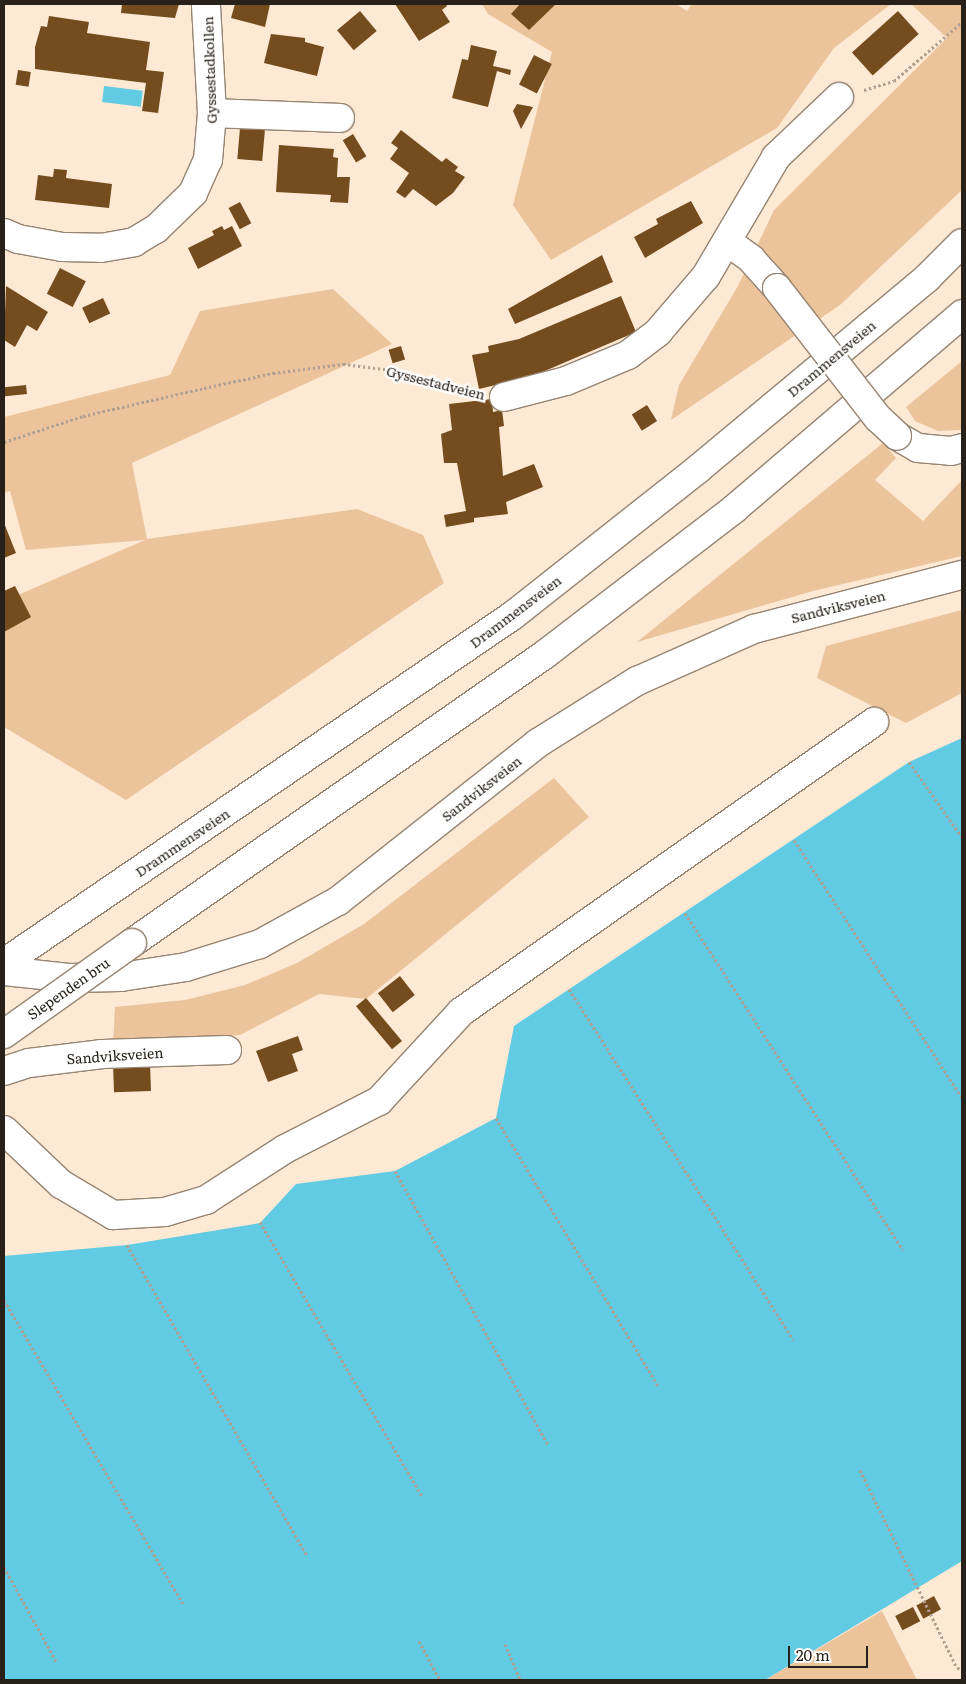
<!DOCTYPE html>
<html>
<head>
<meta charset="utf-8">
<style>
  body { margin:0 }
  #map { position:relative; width:966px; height:1684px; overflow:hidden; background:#fee9d5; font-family:Literata,serif }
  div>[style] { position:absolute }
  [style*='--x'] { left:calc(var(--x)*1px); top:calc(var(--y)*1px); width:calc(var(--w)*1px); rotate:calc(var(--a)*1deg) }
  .green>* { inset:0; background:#ebc49c }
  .water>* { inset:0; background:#60cbe2; transform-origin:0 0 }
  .building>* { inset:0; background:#744c1d; transform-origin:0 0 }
  .path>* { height:3px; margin-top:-1.5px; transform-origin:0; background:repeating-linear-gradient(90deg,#b0a091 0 2.5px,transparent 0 5px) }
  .roads { filter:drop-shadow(1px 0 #968471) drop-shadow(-1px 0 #968471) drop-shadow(0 1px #968471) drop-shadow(0 -1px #968471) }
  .minor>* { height:28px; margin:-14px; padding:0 14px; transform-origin:14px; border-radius:14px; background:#fff }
  .major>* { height:28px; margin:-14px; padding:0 14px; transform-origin:14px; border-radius:14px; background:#fff }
  .highway>* { height:28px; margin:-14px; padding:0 14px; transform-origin:14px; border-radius:14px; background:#fff }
  .bridges { filter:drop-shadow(1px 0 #968471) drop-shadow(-1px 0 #968471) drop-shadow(0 1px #968471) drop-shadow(0 -1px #968471) }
  .minor-bridge>* { height:28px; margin:-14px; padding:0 14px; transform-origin:14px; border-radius:14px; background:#fff }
  .highway-bridge>* { height:28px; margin:-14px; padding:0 14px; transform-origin:14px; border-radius:14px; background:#fff }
  span { translate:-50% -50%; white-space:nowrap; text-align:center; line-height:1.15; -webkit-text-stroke:5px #fff; paint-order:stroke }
  .street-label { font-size:14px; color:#282119 }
  .frame { position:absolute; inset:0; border:5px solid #282119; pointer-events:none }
  .scale { position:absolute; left:788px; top:1646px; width:80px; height:22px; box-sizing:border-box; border:2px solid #282119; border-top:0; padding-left:6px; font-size:15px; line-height:18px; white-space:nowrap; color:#282119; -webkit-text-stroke:4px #fff; paint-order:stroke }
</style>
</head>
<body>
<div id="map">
  <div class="green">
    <div style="clip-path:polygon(482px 4px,676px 4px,687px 11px,692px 4px,891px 4px,834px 48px,777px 128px,551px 260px,513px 205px,552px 52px,488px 14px)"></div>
    <div style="clip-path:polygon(911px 4px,962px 4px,962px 190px,840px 305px,671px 420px,679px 385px,738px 286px,774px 210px,947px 38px)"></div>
    <div style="clip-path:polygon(333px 289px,392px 344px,132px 463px,147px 539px,357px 509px,423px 535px,444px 583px,126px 800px,4px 727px,4px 601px,145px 540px,26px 550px,10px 491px,4px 493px,4px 417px,170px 375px,200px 311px)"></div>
    <div style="clip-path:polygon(962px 361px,962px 430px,938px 431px,915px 421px,906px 407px)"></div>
    <div style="clip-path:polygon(883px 443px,896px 458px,875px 480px,923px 521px,962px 480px,962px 556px,813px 591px,637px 642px)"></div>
    <div style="clip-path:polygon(962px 610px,962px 693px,906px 723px,817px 678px,826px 646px)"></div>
    <div style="clip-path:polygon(554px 778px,589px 817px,366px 999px,319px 994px,240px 1035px,113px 1043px,115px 1007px,185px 1000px,245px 985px,297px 963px,364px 924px)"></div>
    <div style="clip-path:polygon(882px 1611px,917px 1680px,765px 1680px)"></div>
  </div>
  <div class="water">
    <div style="left:104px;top:86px;width:39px;height:16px;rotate:7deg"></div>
    <div style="clip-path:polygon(962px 738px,962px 1561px,765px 1680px,4px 1680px,4px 1256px,127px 1245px,260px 1223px,296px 1184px,395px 1171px,496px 1118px,514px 1026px,909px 762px)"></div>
  </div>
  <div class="building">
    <div style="clip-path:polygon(122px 4px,179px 4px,175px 18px,121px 13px)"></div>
    <div style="clip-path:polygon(235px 4px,270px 4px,265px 27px,231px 18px)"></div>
    <div style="clip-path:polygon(395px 4px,446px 4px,447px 6px,442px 10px,450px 22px,419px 41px)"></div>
    <div style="clip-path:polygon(520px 4px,556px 4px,529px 30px,511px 14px)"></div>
    <div style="left:360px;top:11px;width:26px;height:30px;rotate:50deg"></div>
    <div style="left:898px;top:11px;width:31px;height:62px;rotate:48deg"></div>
    <div style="clip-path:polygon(49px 16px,89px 22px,87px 33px,150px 42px,146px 70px,164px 72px,158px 113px,142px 111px,146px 83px,35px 69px,35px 47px,41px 26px,47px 27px)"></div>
    <div style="clip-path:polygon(271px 34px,305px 38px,305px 42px,324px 47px,317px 76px,264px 63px)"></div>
    <div style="clip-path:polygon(471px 45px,497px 51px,493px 66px,511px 70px,510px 75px,497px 71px,488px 107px,452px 98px,462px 59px,468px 60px)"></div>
    <div style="left:534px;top:55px;width:20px;height:33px;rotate:27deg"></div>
    <div style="left:18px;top:70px;width:13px;height:15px;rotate:9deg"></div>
    <div style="clip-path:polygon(517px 104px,533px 107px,521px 129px,513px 111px)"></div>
    <div style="left:240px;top:128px;width:25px;height:31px;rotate:5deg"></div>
    <div style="clip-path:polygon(401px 130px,442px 162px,446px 158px,458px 167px,455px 171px,465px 177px,453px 193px,436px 206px,413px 189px,405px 198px,396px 192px,409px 173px,390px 159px,398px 148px,391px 143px)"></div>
    <div style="left:353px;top:134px;width:26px;height:12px;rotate:59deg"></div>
    <div style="clip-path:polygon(279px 145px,334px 149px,333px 157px,338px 158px,337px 177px,350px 177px,348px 203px,330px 202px,331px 195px,276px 192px)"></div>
    <div style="clip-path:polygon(54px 169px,67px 170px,66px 178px,112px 184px,109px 208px,35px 200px,38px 175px,53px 177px)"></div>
    <div style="clip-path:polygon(691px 201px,703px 223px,645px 258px,634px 237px,658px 224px,656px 219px)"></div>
    <div style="left:240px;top:202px;width:24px;height:13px;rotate:62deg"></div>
    <div style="clip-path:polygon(222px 226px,224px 230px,232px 226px,242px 246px,198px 269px,188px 248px,214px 235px,212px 231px)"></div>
    <div style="clip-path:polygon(602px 255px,613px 282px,515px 324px,508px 309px)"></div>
    <div style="left:60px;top:268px;width:29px;height:29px;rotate:27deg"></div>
    <div style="clip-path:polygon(6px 286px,48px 312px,37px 331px,27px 325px,15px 347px,4px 340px)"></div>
    <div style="clip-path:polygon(621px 296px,636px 332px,533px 376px,479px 389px,472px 355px,489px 352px,488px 346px,519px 339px)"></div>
    <div style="left:103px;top:298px;width:17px;height:23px;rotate:65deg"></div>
    <div style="left:401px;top:346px;width:14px;height:13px;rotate:73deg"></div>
    <div style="left:26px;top:385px;width:9px;height:22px;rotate:84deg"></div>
    <div style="clip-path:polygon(492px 399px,493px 412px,502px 410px,504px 426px,499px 427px,503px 476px,534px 464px,543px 487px,506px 502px,508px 514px,474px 518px,474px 522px,446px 527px,444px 515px,466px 511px,457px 463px,444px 463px,441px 434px,452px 430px,449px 404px)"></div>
    <div style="left:647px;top:405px;width:19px;height:18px;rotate:58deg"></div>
    <div style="clip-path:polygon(4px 523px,16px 553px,4px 558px)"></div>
    <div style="clip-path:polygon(15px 586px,31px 617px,4px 632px,4px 591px)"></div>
    <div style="left:400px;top:976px;width:24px;height:28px;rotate:52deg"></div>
    <div style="left:366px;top:998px;width:56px;height:13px;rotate:50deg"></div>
    <div style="clip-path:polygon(298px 1036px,303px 1050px,292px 1054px,298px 1071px,268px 1082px,256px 1051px)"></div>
    <div style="left:150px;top:1063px;width:28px;height:37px;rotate:88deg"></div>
    <div style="left:934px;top:1596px;width:15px;height:20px;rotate:62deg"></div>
    <div style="left:913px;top:1607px;width:16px;height:20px;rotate:63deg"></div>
  </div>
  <div class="path">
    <div style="--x:864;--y:90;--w:31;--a:-17"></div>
    <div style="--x:894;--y:81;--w:90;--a:-40.9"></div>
    <div style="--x:4;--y:442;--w:83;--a:-18.2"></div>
    <div style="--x:83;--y:416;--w:124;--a:-13"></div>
    <div style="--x:204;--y:388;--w:71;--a:-12.3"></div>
    <div style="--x:273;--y:373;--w:71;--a:-7.3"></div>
    <div style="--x:343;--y:364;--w:57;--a:7"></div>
    <div style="--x:400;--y:371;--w:81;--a:17.3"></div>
    <div style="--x:909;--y:762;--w:92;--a:54.8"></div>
    <div style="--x:794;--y:840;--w:308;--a:56.9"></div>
    <div style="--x:685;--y:913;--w:401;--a:57.1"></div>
    <div style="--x:569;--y:989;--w:416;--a:57.4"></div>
    <div style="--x:496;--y:1118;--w:315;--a:58.8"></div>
    <div style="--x:395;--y:1171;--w:315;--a:60.8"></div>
    <div style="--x:260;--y:1222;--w:318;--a:59.4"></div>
    <div style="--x:127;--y:1245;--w:359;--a:59.9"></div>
    <div style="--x:4;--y:1300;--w:354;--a:59.5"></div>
    <div style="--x:860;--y:1470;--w:220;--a:63.9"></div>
    <div style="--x:957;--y:1668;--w:5;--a:11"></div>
    <div style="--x:4;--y:1567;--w:110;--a:61.1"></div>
    <div style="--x:419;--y:1641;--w:44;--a:61.7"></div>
    <div style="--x:505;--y:1644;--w:39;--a:67"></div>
  </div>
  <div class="roads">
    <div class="minor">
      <div style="--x:212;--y:113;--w:128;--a:2.2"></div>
      <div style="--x:4;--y:233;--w:15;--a:23"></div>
      <div style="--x:18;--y:239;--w:45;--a:10.3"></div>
      <div style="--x:62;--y:247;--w:39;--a:1"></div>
      <div style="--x:101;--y:248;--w:34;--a:-10"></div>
      <div style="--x:134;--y:242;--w:26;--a:-31"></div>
      <div style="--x:156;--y:229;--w:52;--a:-44.2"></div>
      <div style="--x:193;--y:193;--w:36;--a:-66"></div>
      <div style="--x:208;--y:160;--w:47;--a:-85.1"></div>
      <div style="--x:212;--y:113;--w:109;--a:-93.2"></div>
      <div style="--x:728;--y:242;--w:29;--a:36"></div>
      <div style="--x:751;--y:259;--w:39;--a:48"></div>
      <div style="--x:504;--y:397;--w:64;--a:-14.5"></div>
      <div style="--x:566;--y:381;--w:67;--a:-22.8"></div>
      <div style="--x:628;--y:355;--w:38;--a:-37"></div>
      <div style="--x:658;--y:332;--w:74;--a:-49.4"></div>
      <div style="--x:706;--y:276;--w:138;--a:-59.5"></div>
      <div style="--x:776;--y:157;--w:87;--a:-43.6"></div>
      <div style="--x:897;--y:436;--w:24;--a:30"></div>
      <div style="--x:918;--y:448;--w:33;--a:5"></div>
      <div style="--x:951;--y:451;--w:11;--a:-15"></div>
      <div style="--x:4;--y:1071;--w:26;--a:-18"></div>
      <div style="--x:29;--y:1063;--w:74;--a:-7"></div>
      <div style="--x:102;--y:1054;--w:125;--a:-1.8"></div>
      <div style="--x:4;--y:1130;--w:79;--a:43.5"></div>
      <div style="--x:61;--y:1184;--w:61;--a:30.8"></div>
      <div style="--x:113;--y:1215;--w:52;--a:-3.3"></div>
      <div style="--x:165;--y:1212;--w:43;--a:-16.3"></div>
      <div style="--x:206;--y:1200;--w:94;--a:-32.8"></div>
      <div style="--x:285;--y:1149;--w:106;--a:-27.1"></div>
      <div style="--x:379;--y:1101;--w:121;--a:-47.3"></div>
      <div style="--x:461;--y:1012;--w:505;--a:-35.08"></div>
    </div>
    <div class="major">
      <div style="--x:4;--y:971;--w:65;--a:6.1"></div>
      <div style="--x:69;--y:978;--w:52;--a:-1.1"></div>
      <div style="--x:121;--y:977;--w:66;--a:-8.7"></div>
      <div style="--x:186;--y:967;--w:77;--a:-17.3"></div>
      <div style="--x:260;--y:944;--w:89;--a:-28.9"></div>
      <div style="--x:338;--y:901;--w:255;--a:-38.3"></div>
      <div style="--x:538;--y:743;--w:117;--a:-32.1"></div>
      <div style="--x:637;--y:681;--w:128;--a:-24"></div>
      <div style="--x:754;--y:629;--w:215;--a:-14.6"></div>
    </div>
    <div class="highway">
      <div style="--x:132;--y:943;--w:503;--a:-34.95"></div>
      <div style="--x:544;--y:655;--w:240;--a:-37.5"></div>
      <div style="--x:734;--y:509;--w:300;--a:-40.5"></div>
      <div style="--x:4;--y:963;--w:615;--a:-34.34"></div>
      <div style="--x:512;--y:616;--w:237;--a:-38.3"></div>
      <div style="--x:698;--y:469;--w:298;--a:-39.8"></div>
      <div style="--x:927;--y:278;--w:49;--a:-45"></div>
    </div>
  </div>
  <div class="bridges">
    <div class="minor-bridge">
      <div style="--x:777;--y:288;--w:165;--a:52.2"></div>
      <div style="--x:878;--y:418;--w:26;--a:43"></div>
    </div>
    <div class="highway-bridge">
      <div style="--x:4;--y:1034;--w:157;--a:-35.4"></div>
    </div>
  </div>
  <div class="street-label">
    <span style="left:209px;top:70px;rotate:-92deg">Gyssestadkollen</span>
    <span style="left:831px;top:358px;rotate:-40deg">Drammensveien</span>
    <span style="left:436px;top:382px;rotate:14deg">Gyssestadveien</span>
    <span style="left:838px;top:606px;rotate:-14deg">Sandviksveien</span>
    <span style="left:515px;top:611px;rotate:-37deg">Drammensveien</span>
    <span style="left:481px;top:788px;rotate:-38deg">Sandviksveien</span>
    <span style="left:182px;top:842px;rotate:-34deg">Drammensveien</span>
    <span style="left:68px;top:988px;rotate:-35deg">Slependen bru</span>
    <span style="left:115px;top:1055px;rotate:-4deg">Sandviksveien</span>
  </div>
  <div class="frame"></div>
  <div class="scale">20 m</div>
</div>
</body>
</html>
